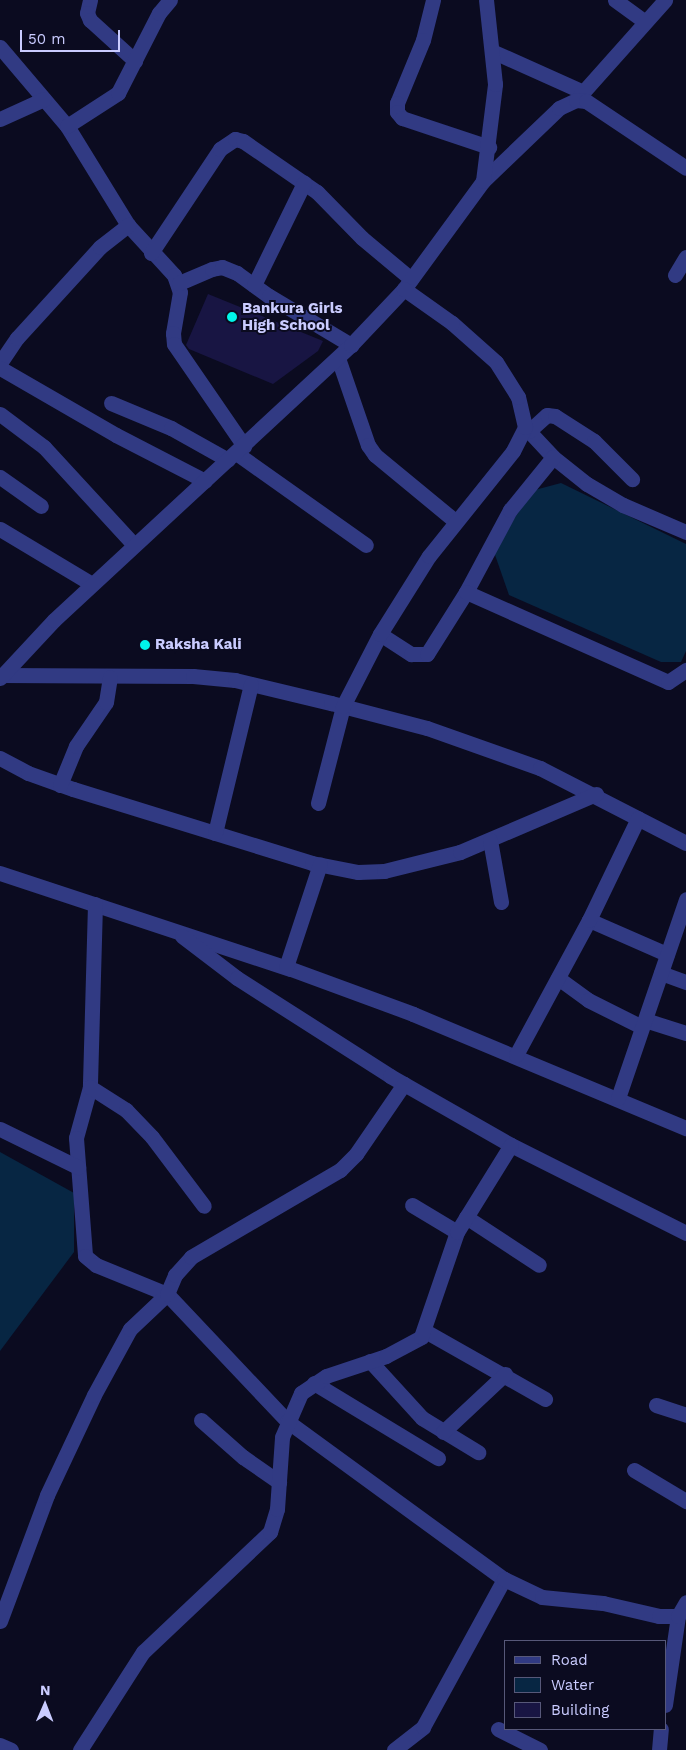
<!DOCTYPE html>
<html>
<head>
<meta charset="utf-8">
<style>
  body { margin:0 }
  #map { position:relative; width:686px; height:1750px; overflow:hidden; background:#0b0b20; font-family:"Work Sans",sans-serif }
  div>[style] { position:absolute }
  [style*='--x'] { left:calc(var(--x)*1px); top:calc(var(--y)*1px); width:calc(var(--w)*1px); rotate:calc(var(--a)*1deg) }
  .water>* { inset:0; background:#072643 }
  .building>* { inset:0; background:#181543 }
  .minor>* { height:15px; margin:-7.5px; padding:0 7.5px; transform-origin:7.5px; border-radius:7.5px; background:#313a83 }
  .dots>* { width:14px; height:14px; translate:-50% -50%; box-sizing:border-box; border:2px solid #0b0b20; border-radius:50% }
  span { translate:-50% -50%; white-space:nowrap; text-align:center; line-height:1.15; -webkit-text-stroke:4px #0b0b20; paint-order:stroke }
  .poi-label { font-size:15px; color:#caccff; font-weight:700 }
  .left { translate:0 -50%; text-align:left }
  .legend { position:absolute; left:504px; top:1640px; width:162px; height:90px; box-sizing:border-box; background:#0b0b20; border:1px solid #575879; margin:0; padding:6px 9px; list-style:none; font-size:15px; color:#caccff }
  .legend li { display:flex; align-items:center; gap:10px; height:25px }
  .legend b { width:25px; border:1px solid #575879 }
  .north { position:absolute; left:20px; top:1680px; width:50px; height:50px; -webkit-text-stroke:4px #0b0b20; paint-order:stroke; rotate:1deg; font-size:14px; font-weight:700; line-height:20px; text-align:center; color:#caccff }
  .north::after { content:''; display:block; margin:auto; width:18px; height:22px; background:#caccff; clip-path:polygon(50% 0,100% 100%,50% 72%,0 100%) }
  .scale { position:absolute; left:20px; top:30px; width:100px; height:22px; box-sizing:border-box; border:2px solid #caccff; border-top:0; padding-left:6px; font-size:15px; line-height:18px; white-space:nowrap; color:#caccff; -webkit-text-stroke:4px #0b0b20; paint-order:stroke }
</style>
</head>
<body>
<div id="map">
  <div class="water">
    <div style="clip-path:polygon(561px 483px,686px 544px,686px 651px,681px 662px,661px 662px,509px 595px,494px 552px,531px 491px)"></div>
    <div style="clip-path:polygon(0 1152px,74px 1193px,74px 1252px,0 1351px)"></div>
  </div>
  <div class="building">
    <div style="clip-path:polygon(208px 294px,323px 341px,318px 351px,273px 384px,189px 349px,186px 345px)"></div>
  </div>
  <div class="minor">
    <div style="--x:90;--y:0;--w:13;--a:103"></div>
    <div style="--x:87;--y:13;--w:8;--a:67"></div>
    <div style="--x:90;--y:20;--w:61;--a:42.3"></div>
    <div style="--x:433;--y:0;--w:41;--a:104"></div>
    <div style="--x:423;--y:40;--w:68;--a:112.4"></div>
    <div style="--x:397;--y:103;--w:9;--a:90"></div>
    <div style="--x:397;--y:112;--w:8;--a:50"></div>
    <div style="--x:402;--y:118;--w:92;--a:18.4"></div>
    <div style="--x:615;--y:0;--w:37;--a:36"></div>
    <div style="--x:0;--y:47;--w:104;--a:49.7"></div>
    <div style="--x:67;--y:126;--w:116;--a:58.4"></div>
    <div style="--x:128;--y:225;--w:68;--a:47.4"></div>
    <div style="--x:174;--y:275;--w:18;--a:71"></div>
    <div style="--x:180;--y:292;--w:42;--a:99.7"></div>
    <div style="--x:173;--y:333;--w:11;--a:85"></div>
    <div style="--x:174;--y:344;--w:124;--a:55.5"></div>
    <div style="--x:494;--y:52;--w:95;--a:24.1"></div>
    <div style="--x:576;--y:100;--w:134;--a:-48.3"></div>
    <div style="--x:0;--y:119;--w:48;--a:-24.4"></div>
    <div style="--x:67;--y:126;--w:61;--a:-32.9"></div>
    <div style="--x:118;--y:93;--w:90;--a:-62.9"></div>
    <div style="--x:159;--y:13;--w:17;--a:-50"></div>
    <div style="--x:483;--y:181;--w:105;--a:-43.8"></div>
    <div style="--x:559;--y:108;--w:19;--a:-25"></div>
    <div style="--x:576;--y:100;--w:10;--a:6"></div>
    <div style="--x:586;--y:101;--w:120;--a:33.8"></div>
    <div style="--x:151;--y:253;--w:125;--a:-56.4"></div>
    <div style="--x:220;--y:149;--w:18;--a:-34"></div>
    <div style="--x:235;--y:139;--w:8;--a:14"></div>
    <div style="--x:243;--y:141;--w:90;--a:34.6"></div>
    <div style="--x:317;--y:192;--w:64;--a:45.6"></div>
    <div style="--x:362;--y:238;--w:64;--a:39.9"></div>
    <div style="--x:675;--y:275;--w:21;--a:-59"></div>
    <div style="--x:179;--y:283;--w:36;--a:-23"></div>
    <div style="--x:212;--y:269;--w:10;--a:-11"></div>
    <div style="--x:222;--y:267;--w:16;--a:22"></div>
    <div style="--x:237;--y:273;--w:39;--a:36"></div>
    <div style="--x:269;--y:296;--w:96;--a:30.9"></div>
    <div style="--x:254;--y:285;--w:114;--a:-63.9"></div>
    <div style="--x:338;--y:358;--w:92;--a:71"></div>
    <div style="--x:368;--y:445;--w:12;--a:55"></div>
    <div style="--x:375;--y:455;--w:104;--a:39.5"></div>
    <div style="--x:0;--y:363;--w:30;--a:-56"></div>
    <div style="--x:17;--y:338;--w:123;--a:-47.6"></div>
    <div style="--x:100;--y:247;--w:36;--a:-38"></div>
    <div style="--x:0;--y:368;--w:134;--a:30"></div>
    <div style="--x:116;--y:435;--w:100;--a:27.3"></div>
    <div style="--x:111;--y:403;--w:65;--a:22.6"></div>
    <div style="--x:171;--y:428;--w:65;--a:29.3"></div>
    <div style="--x:0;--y:414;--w:55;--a:36.9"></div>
    <div style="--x:44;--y:447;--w:133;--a:47.4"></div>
    <div style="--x:525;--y:427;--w:41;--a:47"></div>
    <div style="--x:553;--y:457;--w:43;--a:38.5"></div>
    <div style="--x:587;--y:484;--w:42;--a:30.3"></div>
    <div style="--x:623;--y:505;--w:69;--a:23.2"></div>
    <div style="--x:529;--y:431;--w:24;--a:-42"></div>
    <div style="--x:547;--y:415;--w:8;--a:7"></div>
    <div style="--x:555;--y:416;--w:46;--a:32.7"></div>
    <div style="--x:594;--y:441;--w:54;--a:45"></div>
    <div style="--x:236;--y:453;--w:159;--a:35.3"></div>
    <div style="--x:0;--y:477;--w:50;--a:35.3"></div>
    <div style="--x:0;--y:529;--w:107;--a:30.9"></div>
    <div style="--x:466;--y:592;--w:93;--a:-61.8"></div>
    <div style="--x:510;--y:510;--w:68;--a:-50.9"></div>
    <div style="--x:380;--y:634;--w:37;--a:33"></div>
    <div style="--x:411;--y:654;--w:16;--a:0"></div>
    <div style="--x:427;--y:654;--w:73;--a:-57.8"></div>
    <div style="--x:466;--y:592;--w:221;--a:24"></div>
    <div style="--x:668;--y:682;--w:22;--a:-34"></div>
    <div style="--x:0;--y:675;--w:193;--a:0.3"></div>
    <div style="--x:193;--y:676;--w:42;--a:5.4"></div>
    <div style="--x:235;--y:680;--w:99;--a:13.5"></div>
    <div style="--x:331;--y:703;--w:99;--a:14.6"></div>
    <div style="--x:427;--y:728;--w:120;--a:19.5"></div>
    <div style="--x:540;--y:768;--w:164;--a:27.2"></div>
    <div style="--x:0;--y:678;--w:79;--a:-47"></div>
    <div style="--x:54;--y:620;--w:405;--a:-42.8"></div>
    <div style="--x:351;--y:345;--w:77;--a:-46.6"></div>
    <div style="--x:404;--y:289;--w:134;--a:-53.8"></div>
    <div style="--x:483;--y:181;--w:98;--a:-82.9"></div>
    <div style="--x:495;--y:84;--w:84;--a:-96.1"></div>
    <div style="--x:0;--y:758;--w:32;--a:28"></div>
    <div style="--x:28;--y:773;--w:48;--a:19.6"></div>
    <div style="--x:73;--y:789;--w:250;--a:17.2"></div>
    <div style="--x:312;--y:863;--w:47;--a:11.1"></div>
    <div style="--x:358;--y:872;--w:26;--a:-2"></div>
    <div style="--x:384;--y:871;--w:78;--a:-14"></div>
    <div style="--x:460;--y:852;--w:148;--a:-23.1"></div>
    <div style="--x:60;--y:785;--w:42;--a:-67.7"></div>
    <div style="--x:76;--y:746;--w:53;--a:-55.7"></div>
    <div style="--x:106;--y:702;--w:25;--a:-81"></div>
    <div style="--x:318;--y:803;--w:100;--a:-75.5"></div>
    <div style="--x:343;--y:706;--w:81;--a:-62.8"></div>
    <div style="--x:380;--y:634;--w:92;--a:-57.9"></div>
    <div style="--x:429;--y:556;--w:134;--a:-51.3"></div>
    <div style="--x:513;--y:451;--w:27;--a:-63"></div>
    <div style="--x:525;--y:427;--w:31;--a:-103"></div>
    <div style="--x:518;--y:397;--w:41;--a:-122.2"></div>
    <div style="--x:496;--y:362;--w:59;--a:-138.4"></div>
    <div style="--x:452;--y:323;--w:59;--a:-144.7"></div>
    <div style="--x:215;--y:833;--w:153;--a:-76.4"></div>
    <div style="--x:490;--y:840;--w:63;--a:79.9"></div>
    <div style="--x:0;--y:873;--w:306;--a:18.3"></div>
    <div style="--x:291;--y:969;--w:130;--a:20.2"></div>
    <div style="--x:413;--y:1014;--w:296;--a:22.7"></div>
    <div style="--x:95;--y:904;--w:183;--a:91.6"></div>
    <div style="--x:90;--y:1087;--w:53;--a:105.4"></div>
    <div style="--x:76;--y:1138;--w:118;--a:85.6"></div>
    <div style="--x:85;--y:1256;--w:14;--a:39"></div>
    <div style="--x:96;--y:1265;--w:77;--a:22.2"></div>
    <div style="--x:167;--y:1294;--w:175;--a:46.6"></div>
    <div style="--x:287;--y:1421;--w:268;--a:36.1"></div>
    <div style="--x:589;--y:920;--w:85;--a:23.6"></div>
    <div style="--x:182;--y:936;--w:69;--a:37.4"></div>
    <div style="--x:237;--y:978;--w:182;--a:32.6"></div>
    <div style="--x:390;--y:1076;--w:139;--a:29.7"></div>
    <div style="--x:511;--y:1145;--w:196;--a:26.7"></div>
    <div style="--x:286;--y:967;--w:108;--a:-71.7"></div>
    <div style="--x:661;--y:973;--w:27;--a:20"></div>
    <div style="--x:558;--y:978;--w:37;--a:36"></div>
    <div style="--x:588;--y:1000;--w:60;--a:26.6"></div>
    <div style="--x:645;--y:1020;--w:43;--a:17.6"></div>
    <div style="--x:516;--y:1055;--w:153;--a:-61.6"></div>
    <div style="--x:589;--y:920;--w:113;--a:-64.3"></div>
    <div style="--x:90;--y:1087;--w:43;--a:32.6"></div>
    <div style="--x:126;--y:1110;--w:37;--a:46"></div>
    <div style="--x:152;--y:1137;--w:86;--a:53"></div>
    <div style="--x:618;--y:1098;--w:210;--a:-71.1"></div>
    <div style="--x:0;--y:1129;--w:87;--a:26"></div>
    <div style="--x:412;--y:1205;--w:52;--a:31"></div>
    <div style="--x:466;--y:1217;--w:87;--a:33.3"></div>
    <div style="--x:425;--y:1331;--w:138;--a:29.5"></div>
    <div style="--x:370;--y:1361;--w:77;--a:47.6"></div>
    <div style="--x:422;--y:1418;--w:66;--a:31.3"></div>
    <div style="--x:314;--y:1383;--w:145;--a:31.2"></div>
    <div style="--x:656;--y:1405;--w:32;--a:18"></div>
    <div style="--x:201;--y:1420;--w:56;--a:41.4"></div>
    <div style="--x:243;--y:1457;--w:44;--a:34.8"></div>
    <div style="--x:443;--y:1432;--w:85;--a:-43.1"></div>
    <div style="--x:634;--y:1470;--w:61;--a:30.8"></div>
    <div style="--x:0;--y:1621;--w:134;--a:-69.5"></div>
    <div style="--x:47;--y:1495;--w:110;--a:-64.8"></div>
    <div style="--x:94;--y:1395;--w:75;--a:-61.4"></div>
    <div style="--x:130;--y:1329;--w:51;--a:-43.4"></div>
    <div style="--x:167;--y:1294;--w:21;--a:-67"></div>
    <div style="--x:175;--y:1275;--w:24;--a:-48"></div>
    <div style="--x:191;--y:1257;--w:173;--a:-30.3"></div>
    <div style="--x:340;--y:1170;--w:23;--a:-45"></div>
    <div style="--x:356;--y:1154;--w:85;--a:-55.6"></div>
    <div style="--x:665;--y:1705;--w:90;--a:-81.7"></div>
    <div style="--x:498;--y:1729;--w:47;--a:26.6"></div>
    <div style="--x:0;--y:1745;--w:12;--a:24"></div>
    <div style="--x:80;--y:1750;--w:117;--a:-57.3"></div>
    <div style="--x:143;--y:1652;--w:175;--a:-43.4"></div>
    <div style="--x:270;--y:1532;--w:24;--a:-73"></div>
    <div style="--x:277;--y:1509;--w:72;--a:-86"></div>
    <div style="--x:282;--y:1437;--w:48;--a:-66.6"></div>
    <div style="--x:301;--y:1393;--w:30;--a:-34"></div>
    <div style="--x:326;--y:1376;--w:63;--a:-18.4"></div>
    <div style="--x:386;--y:1356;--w:40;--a:-28"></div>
    <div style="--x:421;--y:1337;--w:111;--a:-71.1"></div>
    <div style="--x:457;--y:1232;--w:102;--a:-58.2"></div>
    <div style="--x:394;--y:1750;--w:37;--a:-38"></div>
    <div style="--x:423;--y:1727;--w:169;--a:-61.3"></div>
    <div style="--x:504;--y:1579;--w:42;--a:25.3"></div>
    <div style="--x:542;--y:1597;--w:61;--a:5.6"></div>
    <div style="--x:603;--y:1603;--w:57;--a:13.1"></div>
    <div style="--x:659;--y:1616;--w:19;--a:0"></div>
    <div style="--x:678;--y:1616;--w:16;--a:-60"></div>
    <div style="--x:659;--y:1750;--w:21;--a:-85"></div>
  </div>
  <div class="dots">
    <div style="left:232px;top:317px;background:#00f5e9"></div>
    <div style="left:145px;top:645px;background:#00f5e9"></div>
  </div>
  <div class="poi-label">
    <span class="left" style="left:242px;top:317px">Bankura Girls<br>High School</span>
    <span class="left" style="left:155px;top:645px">Raksha Kali</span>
  </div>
  <ul class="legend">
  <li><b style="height:6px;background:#313a83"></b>Road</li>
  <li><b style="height:14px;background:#072643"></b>Water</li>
  <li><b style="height:14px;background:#181543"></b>Building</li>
  </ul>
  <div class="north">N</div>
  <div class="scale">50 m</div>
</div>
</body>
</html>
